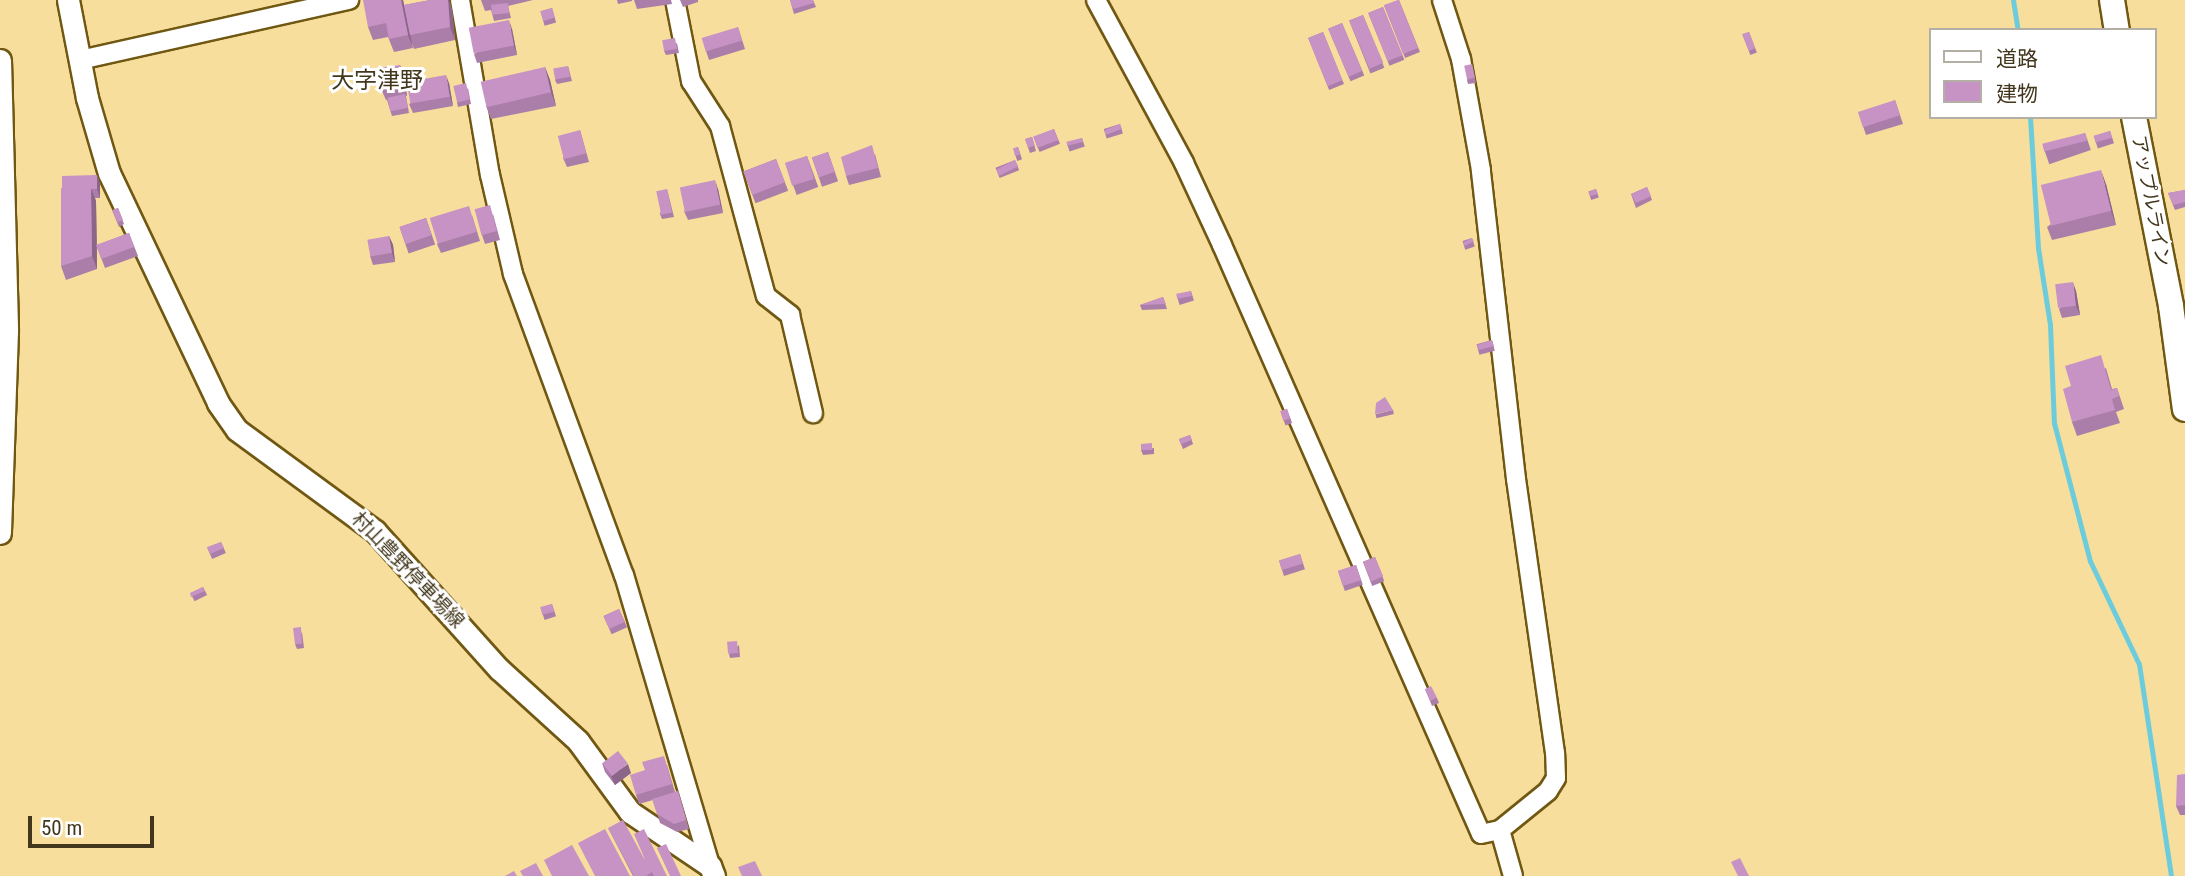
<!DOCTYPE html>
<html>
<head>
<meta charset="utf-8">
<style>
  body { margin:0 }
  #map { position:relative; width:2185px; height:876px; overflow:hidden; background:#f8de9c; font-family:"Roboto Condensed","Noto Sans JP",sans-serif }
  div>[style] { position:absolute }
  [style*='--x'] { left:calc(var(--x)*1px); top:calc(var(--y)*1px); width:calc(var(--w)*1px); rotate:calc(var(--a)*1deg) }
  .stream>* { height:5px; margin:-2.5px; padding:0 2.5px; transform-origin:2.5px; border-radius:2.5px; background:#6dccdc }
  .roads { filter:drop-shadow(2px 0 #705813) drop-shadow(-2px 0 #705813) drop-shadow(0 2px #705813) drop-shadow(0 -2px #705813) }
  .minor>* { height:18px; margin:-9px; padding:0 9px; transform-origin:9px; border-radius:9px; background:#fff }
  .major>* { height:21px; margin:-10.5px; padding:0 10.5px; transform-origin:10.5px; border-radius:10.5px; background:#fff }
  .highway>* { height:24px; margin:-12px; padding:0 12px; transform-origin:12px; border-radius:12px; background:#fff }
  .wall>* { inset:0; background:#ab7ea9; transform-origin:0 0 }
  .shaded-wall>* { inset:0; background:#8b6689 }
  .building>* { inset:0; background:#c792c4; transform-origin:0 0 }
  span { translate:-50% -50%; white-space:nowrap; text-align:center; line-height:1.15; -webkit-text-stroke:6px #fff; paint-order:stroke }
  .street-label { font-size:19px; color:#42371c }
  .quarter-label { font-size:23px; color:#42371c }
  .legend { position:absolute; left:1929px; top:28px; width:228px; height:91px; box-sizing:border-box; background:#fff; border:2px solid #b3afa4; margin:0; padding:9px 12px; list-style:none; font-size:21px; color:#42371c }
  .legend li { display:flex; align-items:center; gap:14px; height:35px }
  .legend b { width:35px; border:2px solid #b3afa4 }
  .scale { position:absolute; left:28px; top:816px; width:126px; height:32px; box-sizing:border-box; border:4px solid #42371c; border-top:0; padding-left:9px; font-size:21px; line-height:24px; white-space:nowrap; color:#42371c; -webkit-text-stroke:5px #fff; paint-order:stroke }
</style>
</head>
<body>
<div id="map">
  <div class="stream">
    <div style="--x:2013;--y:0;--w:30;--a:81"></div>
    <div style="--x:2030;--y:117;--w:131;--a:86.5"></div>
    <div style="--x:2038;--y:248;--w:78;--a:81.1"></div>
    <div style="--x:2050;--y:325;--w:98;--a:87.7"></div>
    <div style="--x:2054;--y:423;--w:143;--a:75.4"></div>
    <div style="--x:2090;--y:561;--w:114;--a:64.6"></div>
    <div style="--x:2139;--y:664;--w:214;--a:81.4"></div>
  </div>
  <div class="roads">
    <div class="minor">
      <div style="--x:460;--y:0;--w:178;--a:80.3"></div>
      <div style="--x:490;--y:175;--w:102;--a:76.9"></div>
      <div style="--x:513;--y:274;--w:321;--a:69.8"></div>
      <div style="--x:624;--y:575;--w:303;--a:73.5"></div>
      <div style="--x:675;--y:0;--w:83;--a:78.8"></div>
      <div style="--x:691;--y:81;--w:54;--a:57.2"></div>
      <div style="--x:720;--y:126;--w:176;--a:74.9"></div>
      <div style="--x:766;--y:296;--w:31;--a:38"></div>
      <div style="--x:790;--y:315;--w:101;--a:76.8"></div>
      <div style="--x:1096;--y:0;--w:185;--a:61.6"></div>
      <div style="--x:1184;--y:163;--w:90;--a:65.1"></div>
      <div style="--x:1222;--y:245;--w:643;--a:66.26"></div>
      <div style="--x:1481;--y:834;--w:19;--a:-12"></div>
      <div style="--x:1500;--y:830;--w:62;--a:-39.1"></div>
      <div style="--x:1548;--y:791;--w:15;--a:-58"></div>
      <div style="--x:1556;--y:778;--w:25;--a:-92"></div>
      <div style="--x:1555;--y:753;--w:277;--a:-98.1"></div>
      <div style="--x:1516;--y:479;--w:311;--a:-96.5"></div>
      <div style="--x:1481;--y:170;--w:113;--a:-100.2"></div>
      <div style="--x:1461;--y:59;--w:62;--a:-107.9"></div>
      <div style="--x:80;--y:60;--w:276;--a:-12.6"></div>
      <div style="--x:1500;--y:830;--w:48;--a:74.2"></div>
    </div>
    <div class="major">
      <div style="--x:68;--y:0;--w:100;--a:79"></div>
      <div style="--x:87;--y:98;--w:78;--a:73.7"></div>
      <div style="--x:109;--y:173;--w:255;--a:64.6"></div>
      <div style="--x:218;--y:403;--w:33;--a:55"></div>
      <div style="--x:237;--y:430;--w:171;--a:36.2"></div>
      <div style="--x:375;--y:531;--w:186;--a:48.1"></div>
      <div style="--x:499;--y:669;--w:107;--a:42.3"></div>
      <div style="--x:578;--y:741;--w:88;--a:53.8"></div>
      <div style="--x:630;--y:812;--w:97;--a:34"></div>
      <div style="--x:710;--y:866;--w:11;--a:68"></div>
      <div style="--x:0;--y:60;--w:271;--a:88.5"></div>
      <div style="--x:7;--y:331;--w:202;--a:92"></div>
    </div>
    <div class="highway">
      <div style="--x:2112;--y:0;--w:30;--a:81"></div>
      <div style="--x:2134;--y:117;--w:193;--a:78.9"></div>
      <div style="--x:2171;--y:306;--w:104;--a:82.3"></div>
    </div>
  </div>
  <div class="wall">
    <div style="clip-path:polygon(403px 0,404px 5px,430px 0,449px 0,452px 10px,455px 40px,414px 49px,410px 38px,413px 48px,394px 52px,388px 37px,373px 40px,368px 27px)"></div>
    <div style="clip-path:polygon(481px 0,533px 0,508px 6px,511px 18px,494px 21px,491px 10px,485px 11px)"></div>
    <div style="clip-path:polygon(617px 0,632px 0,632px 1px,618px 4px)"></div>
    <div style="clip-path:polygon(634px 0,671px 0,672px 4px,637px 9px)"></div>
    <div style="clip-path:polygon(680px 0,698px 0,698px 2px,683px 7px)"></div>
    <div style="clip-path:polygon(790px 0,813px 0,816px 7px,794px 14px)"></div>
    <div style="left:1399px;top:0;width:56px;height:16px;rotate:68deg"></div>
    <div style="left:1383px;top:7px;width:57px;height:16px;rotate:68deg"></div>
    <div style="left:552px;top:8px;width:15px;height:12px;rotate:74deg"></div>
    <div style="left:1363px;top:15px;width:57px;height:15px;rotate:68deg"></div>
    <div style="left:1342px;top:23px;width:57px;height:15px;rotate:67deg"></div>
    <div style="clip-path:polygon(738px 27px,745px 49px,709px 60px,706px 51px)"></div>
    <div style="clip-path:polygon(512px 29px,517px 55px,477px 63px,474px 54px)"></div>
    <div style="left:1323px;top:32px;width:56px;height:16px;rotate:68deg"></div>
    <div style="left:1749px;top:32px;width:22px;height:7px;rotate:69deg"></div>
    <div style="clip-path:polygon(677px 43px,679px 53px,666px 55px,664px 51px)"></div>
    <div style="clip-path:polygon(1472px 64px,1476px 83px,1468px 84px,1467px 80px)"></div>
    <div style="clip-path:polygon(400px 65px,403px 74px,407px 96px,406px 96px,409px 113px,392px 116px,387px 100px,386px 100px,382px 91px)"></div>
    <div style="clip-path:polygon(568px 66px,572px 81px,557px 84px,555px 80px)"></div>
    <div style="clip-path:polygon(545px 67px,550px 80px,556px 106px,491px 119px,486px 106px)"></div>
    <div style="clip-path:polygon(449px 83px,453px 106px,413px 113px,409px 104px)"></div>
    <div style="clip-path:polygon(468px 88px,471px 104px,458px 107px,457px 102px)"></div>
    <div style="clip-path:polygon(1895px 100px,1903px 124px,1866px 135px,1863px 126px)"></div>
    <div style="left:1120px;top:124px;width:10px;height:17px;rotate:73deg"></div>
    <div style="left:1054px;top:129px;width:16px;height:22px;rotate:68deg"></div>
    <div style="clip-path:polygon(580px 130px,589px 162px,567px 167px,563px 158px)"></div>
    <div style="left:2110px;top:131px;width:13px;height:17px;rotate:72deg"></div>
    <div style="left:2085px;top:133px;width:18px;height:44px;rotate:71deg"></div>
    <div style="clip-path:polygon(1032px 137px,1036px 151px,1030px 153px,1025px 139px)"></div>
    <div style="left:1082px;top:138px;width:9px;height:16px;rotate:72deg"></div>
    <div style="left:1018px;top:147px;width:13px;height:5px;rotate:72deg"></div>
    <div style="left:828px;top:152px;width:31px;height:17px;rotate:71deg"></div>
    <div style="clip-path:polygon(875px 154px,881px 177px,849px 185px,846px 176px)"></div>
    <div style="left:807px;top:156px;width:33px;height:23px;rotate:70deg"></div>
    <div style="left:776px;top:159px;width:34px;height:35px;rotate:69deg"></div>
    <div style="left:1015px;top:160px;width:11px;height:21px;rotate:68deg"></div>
    <div style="clip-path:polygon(97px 175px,100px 184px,100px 198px,95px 198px,96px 201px,97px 245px,129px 233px,138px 256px,105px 268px,97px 247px,97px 269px,66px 280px,61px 266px)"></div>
    <div style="clip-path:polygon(2106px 184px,2116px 225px,2052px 240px,2047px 227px)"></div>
    <div style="clip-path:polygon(1647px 187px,1652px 200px,1636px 208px,1631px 194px)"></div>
    <div style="clip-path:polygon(667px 189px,674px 217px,662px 219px,660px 214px)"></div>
    <div style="clip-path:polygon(718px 189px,723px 213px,688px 220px,684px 211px)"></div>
    <div style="left:1596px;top:189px;width:9px;height:8px;rotate:72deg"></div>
    <div style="clip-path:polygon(2185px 190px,2185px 207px,2175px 210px,2168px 193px)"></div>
    <div style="clip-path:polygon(118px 208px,124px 224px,119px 227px,112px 210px)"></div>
    <div style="clip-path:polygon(493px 214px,500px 240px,485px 244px,482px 235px)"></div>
    <div style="clip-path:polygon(472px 215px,480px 241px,441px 253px,437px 244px)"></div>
    <div style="left:426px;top:218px;width:28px;height:28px;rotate:71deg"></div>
    <div style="clip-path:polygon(389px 236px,393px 245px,395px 262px,373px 265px,370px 256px)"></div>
    <div style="left:1472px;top:238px;width:9px;height:10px;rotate:72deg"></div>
    <div style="left:1191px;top:291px;width:10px;height:15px;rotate:73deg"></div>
    <div style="clip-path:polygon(2076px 291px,2080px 315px,2062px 318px,2059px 309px)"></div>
    <div style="clip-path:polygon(1163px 297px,1167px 309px,1142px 310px,1140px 305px)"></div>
    <div style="left:1492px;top:340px;width:11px;height:16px;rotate:75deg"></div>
    <div style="clip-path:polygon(2106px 368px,2112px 389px,2117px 388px,2124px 409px,2116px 412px,2120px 423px,2077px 436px,2072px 422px,2071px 386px)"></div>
    <div style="left:1287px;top:409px;width:15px;height:7px;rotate:70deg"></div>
    <div style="left:1393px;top:410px;width:4px;height:18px;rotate:76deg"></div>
    <div style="clip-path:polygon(1190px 435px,1193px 444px,1183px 449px,1179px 439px)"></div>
    <div style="clip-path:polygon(1154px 448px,1154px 454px,1143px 455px,1141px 450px)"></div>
    <div style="left:221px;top:542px;width:12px;height:15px;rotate:66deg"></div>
    <div style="left:1300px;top:554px;width:16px;height:22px;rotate:72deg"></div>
    <div style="left:1375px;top:557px;width:26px;height:13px;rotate:69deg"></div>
    <div style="left:1356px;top:565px;width:21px;height:19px;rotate:71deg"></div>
    <div style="left:203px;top:587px;width:9px;height:14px;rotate:63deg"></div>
    <div style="left:552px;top:604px;width:13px;height:12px;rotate:72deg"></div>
    <div style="left:619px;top:609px;width:20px;height:17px;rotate:66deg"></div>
    <div style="clip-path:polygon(302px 632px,304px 648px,297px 649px,295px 644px)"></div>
    <div style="clip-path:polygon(739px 645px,740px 657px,730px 658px,729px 654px)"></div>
    <div style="clip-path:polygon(1425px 689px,1437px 698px,1439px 703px,1432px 706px)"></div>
    <div style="clip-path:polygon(602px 763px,631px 773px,615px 785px,605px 772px)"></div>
    <div style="clip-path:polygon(667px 765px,675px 792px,678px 791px,681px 800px,689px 829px,677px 832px,660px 823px,653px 800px,639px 804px,636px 795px,645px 770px)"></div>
    <div style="clip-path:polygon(2185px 774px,2185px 815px,2180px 815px,2176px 806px)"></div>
    <div style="clip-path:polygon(608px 828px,644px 859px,667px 876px,633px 876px)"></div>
  </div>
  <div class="shaded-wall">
    <div style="clip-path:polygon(401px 0,403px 0,413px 48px,408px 35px)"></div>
    <div style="clip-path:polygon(448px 0,449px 0,452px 10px,455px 40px,450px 27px)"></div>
    <div style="clip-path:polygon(509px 20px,512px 29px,517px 55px,514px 46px)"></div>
    <div style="clip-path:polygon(400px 65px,403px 74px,407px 96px,403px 87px)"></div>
    <div style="clip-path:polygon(545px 67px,550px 80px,556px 106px,551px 92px)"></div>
    <div style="clip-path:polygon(446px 75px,449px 83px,453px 106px,450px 97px)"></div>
    <div style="clip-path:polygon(2101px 170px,2106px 184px,2116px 225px,2111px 211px)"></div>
    <div style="clip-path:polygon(97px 175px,100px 184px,100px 198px,97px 189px)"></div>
    <div style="clip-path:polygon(715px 180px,718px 189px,723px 213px,720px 204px)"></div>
    <div style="clip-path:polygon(91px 188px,96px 201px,97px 269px,92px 256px)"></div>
    <div style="clip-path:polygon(389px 236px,393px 245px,395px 262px,392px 253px)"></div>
    <div style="clip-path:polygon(2073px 282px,2076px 291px,2080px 315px,2076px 306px)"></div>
    <div style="clip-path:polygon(628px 764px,631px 773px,615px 785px,611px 776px)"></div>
  </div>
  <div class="building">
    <div style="clip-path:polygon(363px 0,401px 0,408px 35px,389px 39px,386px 23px,368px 27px)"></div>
    <div style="clip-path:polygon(430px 0,448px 0,450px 27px,410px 35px,404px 5px)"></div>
    <div style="clip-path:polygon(790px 0,813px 0,814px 3px,793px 9px)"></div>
    <div style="clip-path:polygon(1398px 0,1399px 0,1418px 48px,1403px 54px,1384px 5px)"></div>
    <div style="left:508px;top:3px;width:10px;height:17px;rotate:84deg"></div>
    <div style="left:1383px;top:7px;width:52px;height:16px;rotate:68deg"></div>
    <div style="left:552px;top:8px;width:10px;height:12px;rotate:73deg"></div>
    <div style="left:1363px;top:15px;width:52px;height:15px;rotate:67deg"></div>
    <div style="left:509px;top:20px;width:26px;height:41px;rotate:79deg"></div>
    <div style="left:1342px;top:23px;width:52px;height:15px;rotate:67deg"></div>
    <div style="left:738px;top:27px;width:14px;height:38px;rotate:73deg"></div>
    <div style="left:1323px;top:32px;width:52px;height:16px;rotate:68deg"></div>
    <div style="clip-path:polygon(1749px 32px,1755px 48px,1749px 51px,1742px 34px)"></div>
    <div style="left:675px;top:38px;width:11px;height:13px;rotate:80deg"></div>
    <div style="left:1472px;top:64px;width:14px;height:8px;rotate:78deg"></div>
    <div style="left:400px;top:65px;width:22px;height:21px;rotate:82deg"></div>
    <div style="left:568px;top:66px;width:11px;height:15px;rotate:80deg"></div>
    <div style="left:545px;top:67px;width:26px;height:66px;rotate:77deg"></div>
    <div style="left:446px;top:75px;width:22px;height:40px;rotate:80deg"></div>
    <div style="left:466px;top:83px;width:17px;height:13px;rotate:77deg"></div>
    <div style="left:405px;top:94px;width:14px;height:18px;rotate:78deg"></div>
    <div style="left:1895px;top:100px;width:16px;height:39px;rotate:72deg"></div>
    <div style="left:1120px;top:124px;width:5px;height:17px;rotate:68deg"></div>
    <div style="left:1054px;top:129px;width:12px;height:22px;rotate:70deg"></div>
    <div style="left:580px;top:130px;width:24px;height:23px;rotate:75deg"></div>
    <div style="left:2110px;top:131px;width:7px;height:17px;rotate:74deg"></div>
    <div style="left:2085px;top:133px;width:8px;height:44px;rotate:76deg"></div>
    <div style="left:1032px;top:137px;width:9px;height:7px;rotate:72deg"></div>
    <div style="left:1082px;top:138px;width:4px;height:16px;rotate:76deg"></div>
    <div style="clip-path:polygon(872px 145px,878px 168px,846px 176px,841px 157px)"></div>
    <div style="left:1018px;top:147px;width:8px;height:5px;rotate:76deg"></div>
    <div style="left:828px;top:152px;width:21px;height:17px;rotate:71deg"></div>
    <div style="left:807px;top:156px;width:24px;height:23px;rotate:73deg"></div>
    <div style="left:776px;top:159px;width:25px;height:35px;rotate:69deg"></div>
    <div style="left:1015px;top:160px;width:7px;height:21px;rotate:63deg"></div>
    <div style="left:2101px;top:170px;width:42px;height:62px;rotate:76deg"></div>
    <div style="clip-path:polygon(97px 175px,97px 189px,62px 188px,62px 176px)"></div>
    <div style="left:715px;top:180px;width:25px;height:36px;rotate:78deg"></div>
    <div style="left:1647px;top:187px;width:10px;height:17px;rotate:66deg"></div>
    <div style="clip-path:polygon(61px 188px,91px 188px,92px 256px,61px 266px)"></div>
    <div style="left:667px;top:189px;width:24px;height:11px;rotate:78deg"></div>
    <div style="clip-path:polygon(1596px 189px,1598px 194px,1590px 196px,1589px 192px)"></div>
    <div style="clip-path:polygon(2185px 190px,2185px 202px,2173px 205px,2168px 193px)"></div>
    <div style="left:490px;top:205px;width:27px;height:16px;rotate:75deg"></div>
    <div style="left:469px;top:206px;width:27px;height:41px;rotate:73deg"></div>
    <div style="left:118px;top:208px;width:13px;height:6px;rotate:67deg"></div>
    <div style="left:426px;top:218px;width:18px;height:28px;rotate:71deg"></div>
    <div style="left:129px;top:233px;width:15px;height:35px;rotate:70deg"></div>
    <div style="left:389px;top:236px;width:17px;height:22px;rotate:80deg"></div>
    <div style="left:1472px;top:238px;width:4px;height:10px;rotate:63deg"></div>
    <div style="left:2073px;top:282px;width:24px;height:18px;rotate:83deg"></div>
    <div style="left:1191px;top:291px;width:5px;height:15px;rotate:79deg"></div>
    <div style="clip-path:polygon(1163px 297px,1166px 304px,1140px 305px)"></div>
    <div style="clip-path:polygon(1492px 340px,1494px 346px,1479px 350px,1477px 345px)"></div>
    <div style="clip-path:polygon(2101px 355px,2111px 390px,2117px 388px,2119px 396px,2112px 399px,2115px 410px,2072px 422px,2063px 389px,2071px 386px,2065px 366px)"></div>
    <div style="clip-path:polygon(1385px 397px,1393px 410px,1375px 414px,1376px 403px)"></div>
    <div style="left:1287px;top:409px;width:10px;height:7px;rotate:73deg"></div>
    <div style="left:1190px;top:435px;width:5px;height:12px;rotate:68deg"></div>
    <div style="clip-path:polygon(1152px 443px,1152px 450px,1141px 450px,1141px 444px)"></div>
    <div style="clip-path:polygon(221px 542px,224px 548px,210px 554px,207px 547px)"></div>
    <div style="left:1300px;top:554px;width:10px;height:22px;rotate:73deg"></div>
    <div style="left:1375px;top:557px;width:21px;height:13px;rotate:67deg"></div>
    <div style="left:1356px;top:565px;width:16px;height:19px;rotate:72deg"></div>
    <div style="clip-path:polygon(203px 587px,205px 591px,191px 597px,190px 593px)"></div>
    <div style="left:552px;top:604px;width:8px;height:12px;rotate:76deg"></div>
    <div style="left:619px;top:609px;width:14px;height:17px;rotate:65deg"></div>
    <div style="clip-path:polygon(301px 627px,302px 644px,295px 644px,293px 628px)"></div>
    <div style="left:737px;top:641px;width:12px;height:10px;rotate:85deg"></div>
    <div style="left:1431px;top:686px;width:13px;height:7px;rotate:63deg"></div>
    <div style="left:618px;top:751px;width:16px;height:20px;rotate:52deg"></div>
    <div style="clip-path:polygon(664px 756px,672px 784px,636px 795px,630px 775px,645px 770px,642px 762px)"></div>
    <div style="clip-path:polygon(2185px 774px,2185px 805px,2176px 806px,2177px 775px)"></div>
    <div style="clip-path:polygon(678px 791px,686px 820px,674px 824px,657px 814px,652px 799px)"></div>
    <div style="clip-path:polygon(623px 820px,646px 862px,634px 834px,644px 829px,667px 876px,654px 876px,652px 872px,646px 876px,634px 876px,608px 828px)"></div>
    <div style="clip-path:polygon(605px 829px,630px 876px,595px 876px,578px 843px)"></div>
    <div style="clip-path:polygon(666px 844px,681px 876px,670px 876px,657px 848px)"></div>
    <div style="clip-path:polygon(572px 845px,589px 876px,552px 876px,544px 860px)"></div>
    <div style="clip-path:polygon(1740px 858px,1749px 876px,1738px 876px,1731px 862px)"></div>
    <div style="clip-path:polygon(755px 861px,762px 876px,742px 876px,738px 867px)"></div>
    <div style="clip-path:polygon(536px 863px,543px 876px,523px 876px,520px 871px)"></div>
    <div style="clip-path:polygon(514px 871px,517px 876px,505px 876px)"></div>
  </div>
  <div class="street-label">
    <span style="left:2151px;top:201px;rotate:79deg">アップルライン</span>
    <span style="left:408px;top:570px;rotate:46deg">村山豊野停車場線</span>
  </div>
  <div class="quarter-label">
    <span style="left:377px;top:81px">大字津野</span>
  </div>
  <ul class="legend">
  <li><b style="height:9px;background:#fff"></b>道路</li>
  <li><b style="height:19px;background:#c792c4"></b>建物</li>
  </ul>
  <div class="scale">50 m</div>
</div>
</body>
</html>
